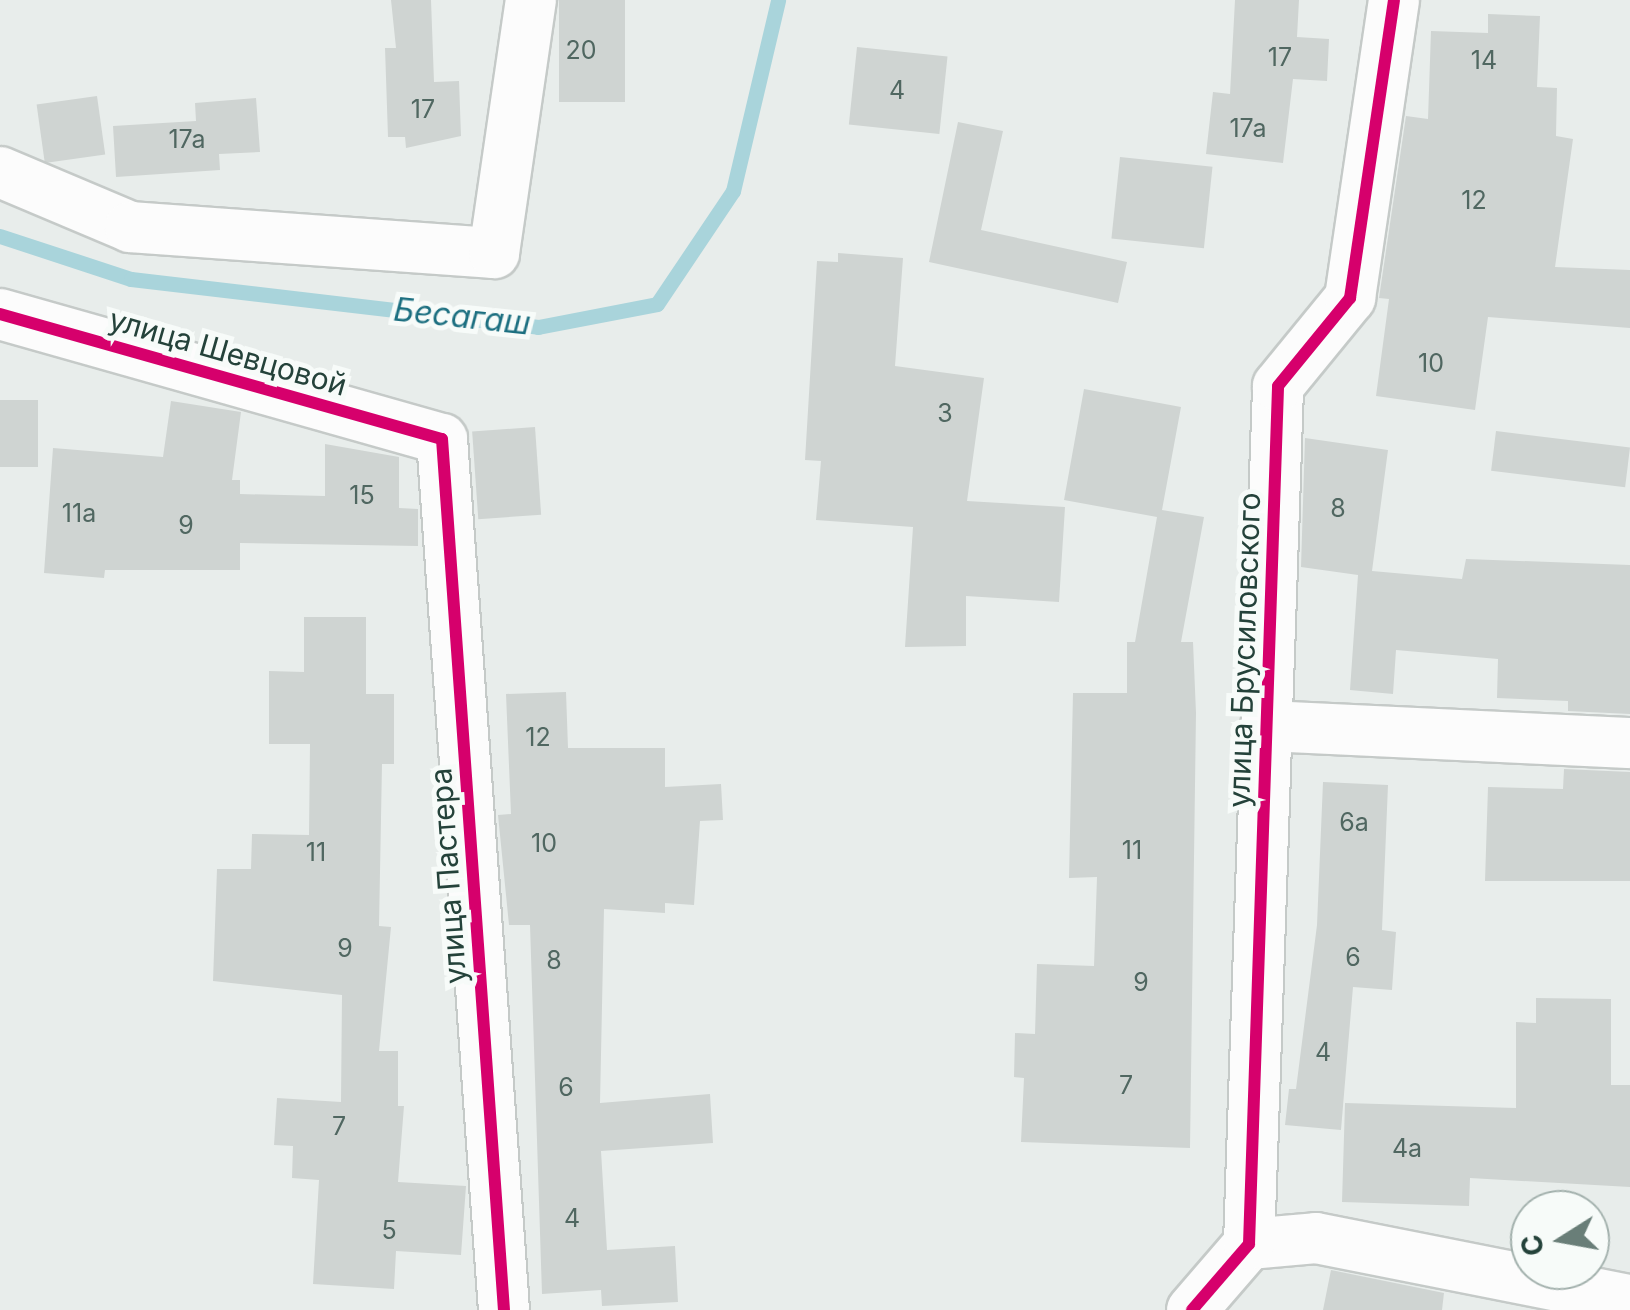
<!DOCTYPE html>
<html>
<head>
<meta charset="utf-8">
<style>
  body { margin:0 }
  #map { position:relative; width:1630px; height:1310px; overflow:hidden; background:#e8edeb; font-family:Inter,sans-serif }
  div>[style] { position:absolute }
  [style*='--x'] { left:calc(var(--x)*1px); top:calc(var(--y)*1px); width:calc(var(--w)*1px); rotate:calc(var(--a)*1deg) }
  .stream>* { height:15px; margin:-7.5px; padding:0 7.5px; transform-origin:7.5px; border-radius:7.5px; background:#a9d4db }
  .building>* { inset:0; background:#cfd4d2; transform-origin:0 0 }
  .roads { filter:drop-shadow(2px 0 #c5cac8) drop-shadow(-2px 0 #c5cac8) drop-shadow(0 2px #c5cac8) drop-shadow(0 -2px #c5cac8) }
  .street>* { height:50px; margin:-25px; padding:0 25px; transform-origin:25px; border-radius:25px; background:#fcfcfc }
  .cycleway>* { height:12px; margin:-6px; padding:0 6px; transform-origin:6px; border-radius:6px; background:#d6006c }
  span { translate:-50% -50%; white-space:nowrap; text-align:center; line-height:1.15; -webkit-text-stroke:10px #f7fbf9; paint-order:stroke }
  .number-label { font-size:25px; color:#506761 }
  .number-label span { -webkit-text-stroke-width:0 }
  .street-label { font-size:30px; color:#24423a }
  .water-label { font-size:32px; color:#1c6f80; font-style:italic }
  .north { position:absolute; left:1510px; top:1190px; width:100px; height:100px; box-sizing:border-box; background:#f7fbf9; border:2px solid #a3b1ad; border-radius:50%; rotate:259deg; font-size:28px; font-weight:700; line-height:40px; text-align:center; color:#24423a }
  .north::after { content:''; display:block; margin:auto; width:35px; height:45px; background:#697e78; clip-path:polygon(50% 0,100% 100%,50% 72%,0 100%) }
</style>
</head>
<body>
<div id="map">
  <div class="stream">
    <div style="--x:0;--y:236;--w:138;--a:18.2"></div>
    <div style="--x:131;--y:279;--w:410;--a:6.7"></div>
    <div style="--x:538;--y:327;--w:121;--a:-10.9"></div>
    <div style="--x:657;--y:304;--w:136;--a:-56.1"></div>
    <div style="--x:733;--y:191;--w:196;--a:-76.7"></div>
  </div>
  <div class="building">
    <div style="clip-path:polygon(391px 0,431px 0,434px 82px,459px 81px,461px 136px,406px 148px,405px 137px,388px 137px,385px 48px,396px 48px)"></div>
    <div style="left:559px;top:0;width:66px;height:102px"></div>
    <div style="clip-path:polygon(1235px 0,1299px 0,1297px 37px,1329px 39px,1327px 81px,1293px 79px,1283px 163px,1206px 154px,1213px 92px,1230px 94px)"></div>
    <div style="clip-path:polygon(1488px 14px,1540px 16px,1537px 87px,1557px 88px,1556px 136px,1573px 139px,1555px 267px,1630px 270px,1630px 328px,1488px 317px,1475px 410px,1376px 396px,1389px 299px,1379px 298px,1406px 116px,1428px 119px,1431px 31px,1488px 33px)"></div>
    <div style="left:857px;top:47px;width:91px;height:78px;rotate:6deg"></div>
    <div style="left:97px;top:96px;width:59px;height:61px;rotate:82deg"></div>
    <div style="clip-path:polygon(256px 98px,260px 152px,219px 154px,220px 170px,116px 177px,113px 126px,196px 121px,195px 103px)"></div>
    <div style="clip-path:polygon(958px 122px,1003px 131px,981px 230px,1127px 262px,1118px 303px,929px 262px)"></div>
    <div style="left:1120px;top:157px;width:93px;height:82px;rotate:6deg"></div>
    <div style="clip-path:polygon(838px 253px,903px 258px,895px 366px,984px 378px,967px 501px,1065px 507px,1059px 602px,966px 596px,966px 646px,905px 647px,913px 527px,816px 520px,821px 461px,805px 460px,817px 261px,838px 262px)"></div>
    <div style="clip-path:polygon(1084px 389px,1181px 407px,1162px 510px,1204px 517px,1181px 642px,1193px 642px,1196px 713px,1190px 1148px,1021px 1142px,1024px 1078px,1014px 1077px,1015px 1033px,1035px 1034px,1037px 964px,1094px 966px,1097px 877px,1069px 878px,1073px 693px,1127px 693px,1127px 642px,1135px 642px,1157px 517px,1064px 500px)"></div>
    <div style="left:0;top:400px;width:38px;height:67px"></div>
    <div style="clip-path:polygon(171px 401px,241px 412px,232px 480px,240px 480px,240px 494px,325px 496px,325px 444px,399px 457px,399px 508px,418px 509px,418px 546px,240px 543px,240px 570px,105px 570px,104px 578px,44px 573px,53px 448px,163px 457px)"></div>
    <div style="left:535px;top:427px;width:88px;height:63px;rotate:86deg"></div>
    <div style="left:1496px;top:431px;width:135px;height:40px;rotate:7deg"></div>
    <div style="clip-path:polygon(1305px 438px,1388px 450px,1372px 571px,1462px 579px,1466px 559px,1630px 565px,1630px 714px,1568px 711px,1568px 701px,1497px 698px,1498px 659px,1396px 650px,1393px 694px,1350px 690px,1358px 575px,1301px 567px)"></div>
    <div style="clip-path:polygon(304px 617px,366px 617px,366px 694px,394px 694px,394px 764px,382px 764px,379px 926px,391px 927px,379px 1051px,398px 1051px,398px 1106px,404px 1106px,398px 1182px,466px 1186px,461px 1255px,396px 1251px,394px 1289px,313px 1284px,319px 1180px,292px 1178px,293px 1146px,274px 1145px,277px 1098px,341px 1102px,342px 995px,213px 981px,217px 869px,251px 869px,252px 834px,309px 835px,310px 744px,269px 744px,269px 671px,304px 672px)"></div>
    <div style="clip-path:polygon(566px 692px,568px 748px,665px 748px,665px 787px,721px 784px,723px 820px,700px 821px,694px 905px,665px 903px,665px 913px,604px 909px,600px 1103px,710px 1094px,713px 1143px,601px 1151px,607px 1250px,675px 1246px,678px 1302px,602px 1306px,601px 1290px,542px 1294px,530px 925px,509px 925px,498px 815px,511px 814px,506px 694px)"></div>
    <div style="clip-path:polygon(1564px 769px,1630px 772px,1630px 881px,1485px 881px,1488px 787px,1563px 789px)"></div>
    <div style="clip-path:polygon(1323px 782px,1388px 785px,1382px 930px,1396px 932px,1392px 990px,1353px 987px,1341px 1130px,1285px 1125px,1289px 1089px,1296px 1089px,1317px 925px)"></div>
    <div style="clip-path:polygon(1536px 998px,1611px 999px,1611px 1085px,1630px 1085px,1630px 1187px,1470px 1178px,1469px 1206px,1342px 1202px,1345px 1103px,1516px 1108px,1516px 1022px,1536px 1023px)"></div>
    <div style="clip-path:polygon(1331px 1270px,1444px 1293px,1442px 1310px,1323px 1310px)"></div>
  </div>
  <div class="roads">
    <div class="street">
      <div style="--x:0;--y:172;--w:141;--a:22.9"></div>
      <div style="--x:130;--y:227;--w:365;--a:4.1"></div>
      <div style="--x:494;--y:253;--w:256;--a:-81.7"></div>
      <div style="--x:0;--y:314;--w:459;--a:15.8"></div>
      <div style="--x:442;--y:439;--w:873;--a:85.93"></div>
      <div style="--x:1266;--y:726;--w:364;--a:2.7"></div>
      <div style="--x:1249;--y:1244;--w:67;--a:-5.1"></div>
      <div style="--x:1316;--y:1238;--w:320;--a:11.2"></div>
      <div style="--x:1192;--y:1310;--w:87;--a:-49.2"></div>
      <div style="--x:1249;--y:1244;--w:858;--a:-88.06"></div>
      <div style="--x:1278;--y:386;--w:114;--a:-50.7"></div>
      <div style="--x:1350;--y:298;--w:301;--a:-81.6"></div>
    </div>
  </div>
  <div class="cycleway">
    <div style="--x:0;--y:314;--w:459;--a:15.8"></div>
    <div style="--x:442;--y:439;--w:873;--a:85.93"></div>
    <div style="--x:1192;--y:1310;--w:87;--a:-49.2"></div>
    <div style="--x:1249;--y:1244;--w:858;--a:-88.06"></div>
    <div style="--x:1278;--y:386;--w:114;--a:-50.7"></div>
    <div style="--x:1350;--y:298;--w:301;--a:-81.6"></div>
  </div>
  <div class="number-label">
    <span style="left:581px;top:50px">20</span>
    <span style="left:1280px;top:57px">17</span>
    <span style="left:1484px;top:60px">14</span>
    <span style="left:897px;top:90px">4</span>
    <span style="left:423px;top:109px">17</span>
    <span style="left:1248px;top:128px">17а</span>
    <span style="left:187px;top:139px">17а</span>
    <span style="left:1474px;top:200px">12</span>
    <span style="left:1431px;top:363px">10</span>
    <span style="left:945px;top:413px">3</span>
    <span style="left:362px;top:495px">15</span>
    <span style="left:1338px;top:508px">8</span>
    <span style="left:79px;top:513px">11а</span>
    <span style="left:186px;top:525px">9</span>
    <span style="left:538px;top:737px">12</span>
    <span style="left:1354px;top:822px">6а</span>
    <span style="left:544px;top:843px">10</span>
    <span style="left:1132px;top:850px">11</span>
    <span style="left:316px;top:852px">11</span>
    <span style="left:345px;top:948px">9</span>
    <span style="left:1353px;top:957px">6</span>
    <span style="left:554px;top:960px">8</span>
    <span style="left:1141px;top:982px">9</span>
    <span style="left:1323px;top:1052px">4</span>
    <span style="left:1126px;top:1085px">7</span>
    <span style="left:566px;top:1087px">6</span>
    <span style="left:339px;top:1126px">7</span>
    <span style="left:1407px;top:1148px">4а</span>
    <span style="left:572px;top:1218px">4</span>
    <span style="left:389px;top:1230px">5</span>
  </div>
  <div class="street-label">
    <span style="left:228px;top:352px;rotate:16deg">улица Шевцовой</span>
    <span style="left:1244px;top:650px;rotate:-88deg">улица Брусиловского</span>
    <span style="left:448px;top:876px;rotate:-94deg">улица Пастера</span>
  </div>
  <div class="water-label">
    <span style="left:462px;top:317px;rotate:6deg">Бесагаш</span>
  </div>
  <div class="north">С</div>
</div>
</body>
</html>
